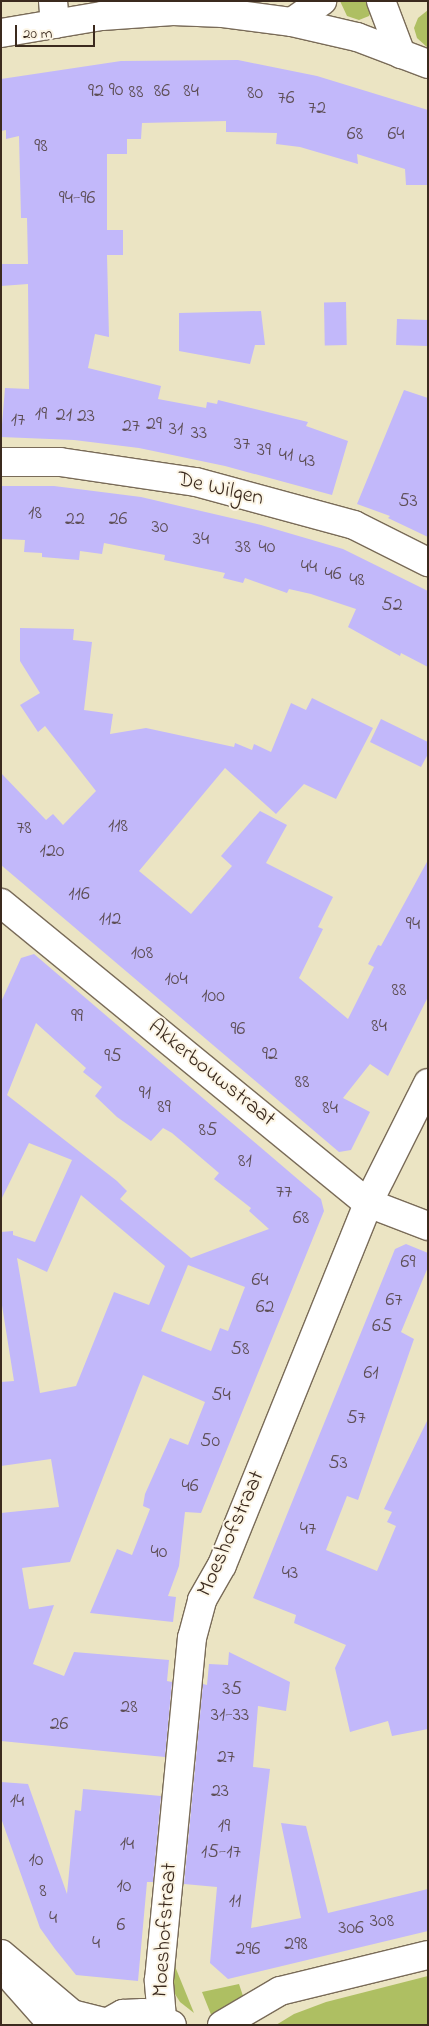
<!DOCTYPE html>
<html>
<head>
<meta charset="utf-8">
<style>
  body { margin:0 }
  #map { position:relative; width:429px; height:2026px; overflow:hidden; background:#ebe4c3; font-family:"Indie Flower",sans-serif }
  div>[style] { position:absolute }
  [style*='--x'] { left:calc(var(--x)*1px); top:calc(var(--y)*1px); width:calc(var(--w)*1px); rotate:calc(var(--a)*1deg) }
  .green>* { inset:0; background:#aebf62 }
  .building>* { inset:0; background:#c2b8fa; transform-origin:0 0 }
  .roads { filter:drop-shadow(1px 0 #796b58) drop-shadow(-1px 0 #796b58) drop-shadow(0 1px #796b58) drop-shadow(0 -1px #796b58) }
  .street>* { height:28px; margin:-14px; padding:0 14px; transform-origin:14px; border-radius:14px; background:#fff }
  .secondary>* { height:28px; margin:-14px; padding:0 14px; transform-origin:14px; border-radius:14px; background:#fff }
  span { translate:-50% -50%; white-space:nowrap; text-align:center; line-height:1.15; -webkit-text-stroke:4px #fcf5e5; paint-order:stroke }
  .number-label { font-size:20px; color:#5d4e55 }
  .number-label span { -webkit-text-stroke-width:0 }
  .street-label { font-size:22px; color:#3b2a1e }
  .frame { position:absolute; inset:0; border:2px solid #3b2a1e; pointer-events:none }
  .scale { position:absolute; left:15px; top:25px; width:80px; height:22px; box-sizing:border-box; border:2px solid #3b2a1e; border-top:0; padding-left:6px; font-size:15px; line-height:18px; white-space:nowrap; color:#3b2a1e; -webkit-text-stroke:4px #fcf5e5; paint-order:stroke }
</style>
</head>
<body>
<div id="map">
  <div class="green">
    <div style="clip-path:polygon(340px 1px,376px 1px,369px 16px,359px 20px,347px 16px)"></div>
    <div style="clip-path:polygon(428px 10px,428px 48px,417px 38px,414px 28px,418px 18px)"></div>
    <div style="clip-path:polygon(172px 1959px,194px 2013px,180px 2002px,170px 1986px)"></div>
    <div style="clip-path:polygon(428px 1976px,428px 2025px,276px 2025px,294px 2014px,326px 2002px)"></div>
    <div style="clip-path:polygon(239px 1984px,244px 1999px,221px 2015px,212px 2017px,202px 1992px)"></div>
  </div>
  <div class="building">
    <div style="clip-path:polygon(238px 60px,317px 76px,428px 110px,428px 185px,406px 185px,405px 169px,357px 154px,358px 164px,300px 147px,276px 144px,277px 133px,226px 132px,226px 121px,142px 123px,141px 139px,127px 139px,127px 154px,107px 154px,107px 230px,123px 230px,123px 255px,107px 255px,109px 337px,95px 334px,88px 368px,161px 386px,158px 399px,206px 408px,207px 402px,217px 404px,218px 400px,308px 422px,306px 426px,348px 441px,332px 495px,225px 466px,139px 448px,74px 440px,1px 437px,5px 388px,29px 389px,28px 284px,1px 286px,1px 264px,28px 264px,27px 218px,21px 218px,19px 136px,6px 139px,6px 130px,1px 131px,1px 79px,121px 61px)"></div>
    <div style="left:346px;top:302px;width:43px;height:22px;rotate:89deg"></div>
    <div style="clip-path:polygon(261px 311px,265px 345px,255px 345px,250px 364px,179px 351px,179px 313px)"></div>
    <div style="left:397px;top:319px;width:31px;height:26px;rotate:2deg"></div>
    <div style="clip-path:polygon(404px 390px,428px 398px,428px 537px,388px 518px,390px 516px,357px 504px)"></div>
    <div style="clip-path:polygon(1px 486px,54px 486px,141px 497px,261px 525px,343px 549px,428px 591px,428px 667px,401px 653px,400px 656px,348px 627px,356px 609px,311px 594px,289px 589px,287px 593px,245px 578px,243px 583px,223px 578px,225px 573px,164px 560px,165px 555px,104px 543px,102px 554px,80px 551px,79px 560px,42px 557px,42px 553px,24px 552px,25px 540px,1px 539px)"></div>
    <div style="clip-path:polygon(20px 628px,74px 629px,73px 640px,92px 642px,84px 710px,113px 714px,110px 734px,146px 728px,234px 747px,235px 743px,252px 750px,254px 744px,271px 752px,291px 703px,306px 710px,312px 698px,373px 728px,336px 799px,304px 784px,276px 814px,225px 768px,139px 871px,191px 914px,232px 866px,221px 856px,260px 811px,287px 825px,266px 863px,333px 897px,318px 927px,323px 929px,299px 978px,348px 1019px,374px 967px,368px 964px,378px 945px,381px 946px,428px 860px,428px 997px,388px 1076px,370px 1064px,343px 1098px,370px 1112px,351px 1150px,339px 1152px,1px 865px,1px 773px,46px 820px,53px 814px,63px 825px,96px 791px,45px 726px,38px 732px,20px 705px,40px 693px,20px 661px)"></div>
    <div style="clip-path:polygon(381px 719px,428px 742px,428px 754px,421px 767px,370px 742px)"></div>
    <div style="clip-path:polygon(evenodd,34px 954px,321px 1199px,324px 1211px,201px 1513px,185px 1512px,179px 1566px,168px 1596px,176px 1597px,173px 1622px,90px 1613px,117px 1549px,132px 1555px,150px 1509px,143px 1506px,145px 1494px,170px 1438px,188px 1445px,205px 1402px,143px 1375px,70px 1562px,22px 1568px,29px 1609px,54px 1605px,33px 1664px,64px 1676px,74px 1652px,169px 1660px,167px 1681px,172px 1682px,165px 1757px,1px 1741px,1px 1513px,59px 1507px,51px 1459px,1px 1466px,1px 1382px,14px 1381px,1px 1299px,1px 1232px,13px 1231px,13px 1235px,35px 1242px,72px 1160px,29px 1143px,1px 1200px,1px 1002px,21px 958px,34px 954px,36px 1023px,86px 1068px,83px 1072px,102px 1087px,95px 1096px,117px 1117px,151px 1141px,163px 1128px,172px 1133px,219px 1173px,214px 1179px,251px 1208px,249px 1211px,269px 1229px,191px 1258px,120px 1199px,127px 1191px,117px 1181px,7px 1095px,36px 1023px,34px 954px,81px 1195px,165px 1266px,149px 1305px,114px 1292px,76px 1386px,40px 1393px,17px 1258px,47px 1272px,81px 1195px,34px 954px,188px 1265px,245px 1287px,228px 1331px,220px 1328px,211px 1351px,161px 1331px,188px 1265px)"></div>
    <div style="clip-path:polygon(406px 1244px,428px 1253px,428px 1267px,401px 1332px,414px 1339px,358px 1500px,347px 1496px,326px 1550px,377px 1571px,396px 1526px,387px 1522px,392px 1512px,384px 1509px,428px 1419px,428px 1729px,392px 1736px,388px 1721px,350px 1732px,335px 1668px,346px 1645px,294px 1623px,296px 1615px,253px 1598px,395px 1249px)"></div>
    <div style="clip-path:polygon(229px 1652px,290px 1682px,286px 1711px,258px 1706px,253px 1767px,270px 1769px,251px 1928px,301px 1918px,281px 1823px,306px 1826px,328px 1913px,428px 1889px,428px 1931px,228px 1979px,210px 1963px,217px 1887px,184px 1884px,203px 1684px,207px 1685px,209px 1664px,228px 1665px)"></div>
    <div style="clip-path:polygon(1px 1782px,28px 1784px,67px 1894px,75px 1810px,81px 1811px,83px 1789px,161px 1796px,153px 1882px,147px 1882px,138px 1981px,76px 1975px,55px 1949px,40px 1928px,1px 1818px)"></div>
  </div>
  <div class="roads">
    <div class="street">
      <div style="--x:53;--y:1;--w:23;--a:85"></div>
      <div style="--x:381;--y:1;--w:57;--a:69.3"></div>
      <div style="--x:292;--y:22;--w:37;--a:-35"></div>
      <div style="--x:1;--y:462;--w:59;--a:0"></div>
      <div style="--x:60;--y:462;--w:137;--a:8.4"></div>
      <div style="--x:196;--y:482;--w:164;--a:15.2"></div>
      <div style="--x:354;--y:525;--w:83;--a:26.6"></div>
      <div style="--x:1;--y:903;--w:474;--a:39.3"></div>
      <div style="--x:368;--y:1203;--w:64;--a:21"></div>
      <div style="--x:1;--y:1954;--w:93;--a:40.2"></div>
      <div style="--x:72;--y:2014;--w:34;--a:14"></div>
      <div style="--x:14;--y:1981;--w:59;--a:48.4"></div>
      <div style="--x:162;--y:2018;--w:38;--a:-95"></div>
      <div style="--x:159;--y:1980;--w:344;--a:-84.5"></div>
      <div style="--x:192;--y:1638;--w:39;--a:-75"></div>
      <div style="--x:202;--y:1600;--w:40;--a:-60.3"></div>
      <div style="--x:222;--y:1565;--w:390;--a:-68"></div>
      <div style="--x:368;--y:1203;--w:134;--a:-63.4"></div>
      <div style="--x:103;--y:2025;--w:23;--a:-29"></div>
      <div style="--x:123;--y:2014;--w:20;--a:-3"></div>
      <div style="--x:143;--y:2013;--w:31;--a:22"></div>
      <div style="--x:222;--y:2025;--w:67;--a:-30.4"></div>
      <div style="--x:280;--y:1991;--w:152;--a:-13.7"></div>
    </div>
    <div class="secondary">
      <div style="--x:1;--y:33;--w:102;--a:-9.6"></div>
      <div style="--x:102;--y:16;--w:71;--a:-4"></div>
      <div style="--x:173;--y:11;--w:50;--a:2.3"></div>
      <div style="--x:223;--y:13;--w:70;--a:7.4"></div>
      <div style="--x:292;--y:22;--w:67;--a:13"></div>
      <div style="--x:357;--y:37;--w:76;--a:20.8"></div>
    </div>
  </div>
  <div class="number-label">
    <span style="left:116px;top:90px">90</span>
    <span style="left:96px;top:91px">92</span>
    <span style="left:162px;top:91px">86</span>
    <span style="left:191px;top:91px">84</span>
    <span style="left:136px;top:92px">88</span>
    <span style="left:255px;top:93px">80</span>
    <span style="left:286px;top:98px">76</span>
    <span style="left:317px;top:108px">72</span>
    <span style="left:355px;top:134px">68</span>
    <span style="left:396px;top:134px">64</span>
    <span style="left:41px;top:146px">98</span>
    <span style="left:77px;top:198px">94-96</span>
    <span style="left:41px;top:414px">19</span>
    <span style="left:64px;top:415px">21</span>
    <span style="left:86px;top:416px">23</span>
    <span style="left:18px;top:420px">17</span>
    <span style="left:154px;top:424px">29</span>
    <span style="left:131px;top:426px">27</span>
    <span style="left:176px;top:429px">31</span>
    <span style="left:199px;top:433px">33</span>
    <span style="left:242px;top:444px">37</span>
    <span style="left:264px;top:450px">39</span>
    <span style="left:286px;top:455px">41</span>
    <span style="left:307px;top:461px">43</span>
    <span style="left:408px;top:501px">53</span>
    <span style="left:35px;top:513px">18</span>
    <span style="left:75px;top:519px">22</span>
    <span style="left:118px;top:519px">26</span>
    <span style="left:160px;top:527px">30</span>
    <span style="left:201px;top:539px">34</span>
    <span style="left:243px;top:547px">38</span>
    <span style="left:267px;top:547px">40</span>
    <span style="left:309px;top:567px">44</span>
    <span style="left:333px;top:574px">46</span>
    <span style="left:357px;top:580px">48</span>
    <span style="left:392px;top:605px">52</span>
    <span style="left:118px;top:826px">118</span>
    <span style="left:24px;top:828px">78</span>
    <span style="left:52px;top:851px">120</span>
    <span style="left:79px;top:894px">116</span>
    <span style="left:110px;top:919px">112</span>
    <span style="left:413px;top:924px">94</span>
    <span style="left:142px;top:953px">108</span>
    <span style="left:176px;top:979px">104</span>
    <span style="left:399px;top:990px">88</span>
    <span style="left:213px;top:996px">100</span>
    <span style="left:77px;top:1016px">99</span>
    <span style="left:379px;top:1026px">84</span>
    <span style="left:238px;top:1029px">96</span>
    <span style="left:270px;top:1054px">92</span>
    <span style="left:113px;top:1056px">95</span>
    <span style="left:302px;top:1082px">88</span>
    <span style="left:145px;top:1093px">91</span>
    <span style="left:164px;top:1107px">89</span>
    <span style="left:330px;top:1108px">84</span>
    <span style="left:208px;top:1130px">85</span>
    <span style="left:245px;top:1161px">81</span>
    <span style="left:284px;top:1192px">77</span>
    <span style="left:301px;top:1218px">68</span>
    <span style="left:408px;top:1262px">69</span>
    <span style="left:260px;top:1280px">64</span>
    <span style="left:394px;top:1300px">67</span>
    <span style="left:265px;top:1307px">62</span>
    <span style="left:382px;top:1326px">65</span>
    <span style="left:240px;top:1349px">58</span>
    <span style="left:371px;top:1373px">61</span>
    <span style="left:221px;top:1395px">54</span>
    <span style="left:356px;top:1418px">57</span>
    <span style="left:210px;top:1441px">50</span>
    <span style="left:338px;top:1463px">53</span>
    <span style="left:190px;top:1486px">46</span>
    <span style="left:308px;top:1529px">47</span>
    <span style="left:159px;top:1552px">40</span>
    <span style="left:290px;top:1573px">43</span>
    <span style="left:232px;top:1689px">35</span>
    <span style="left:129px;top:1707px">28</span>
    <span style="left:230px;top:1715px">31-33</span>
    <span style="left:59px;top:1724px">26</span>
    <span style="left:226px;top:1757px">27</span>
    <span style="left:220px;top:1791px">23</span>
    <span style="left:17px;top:1801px">14</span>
    <span style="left:224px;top:1826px">19</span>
    <span style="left:127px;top:1844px">14</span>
    <span style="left:221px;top:1852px">15-17</span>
    <span style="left:36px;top:1860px">10</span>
    <span style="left:124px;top:1886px">10</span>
    <span style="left:43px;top:1891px">8</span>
    <span style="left:235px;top:1901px">11</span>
    <span style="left:53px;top:1918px">4</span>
    <span style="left:382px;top:1921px">308</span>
    <span style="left:121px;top:1925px">6</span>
    <span style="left:351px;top:1928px">306</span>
    <span style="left:96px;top:1943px">4</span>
    <span style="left:296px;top:1944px">298</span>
    <span style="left:248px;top:1949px">296</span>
  </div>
  <div class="street-label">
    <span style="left:220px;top:490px;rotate:13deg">De Wilgen</span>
    <span style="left:211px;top:1074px;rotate:39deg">Akkerbouwstraat</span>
    <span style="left:232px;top:1534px;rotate:-66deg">Moeshofstraat</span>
    <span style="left:166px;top:1930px;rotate:-86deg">Moeshofstraat</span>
  </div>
  <div class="frame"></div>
  <div class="scale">20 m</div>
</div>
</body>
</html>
